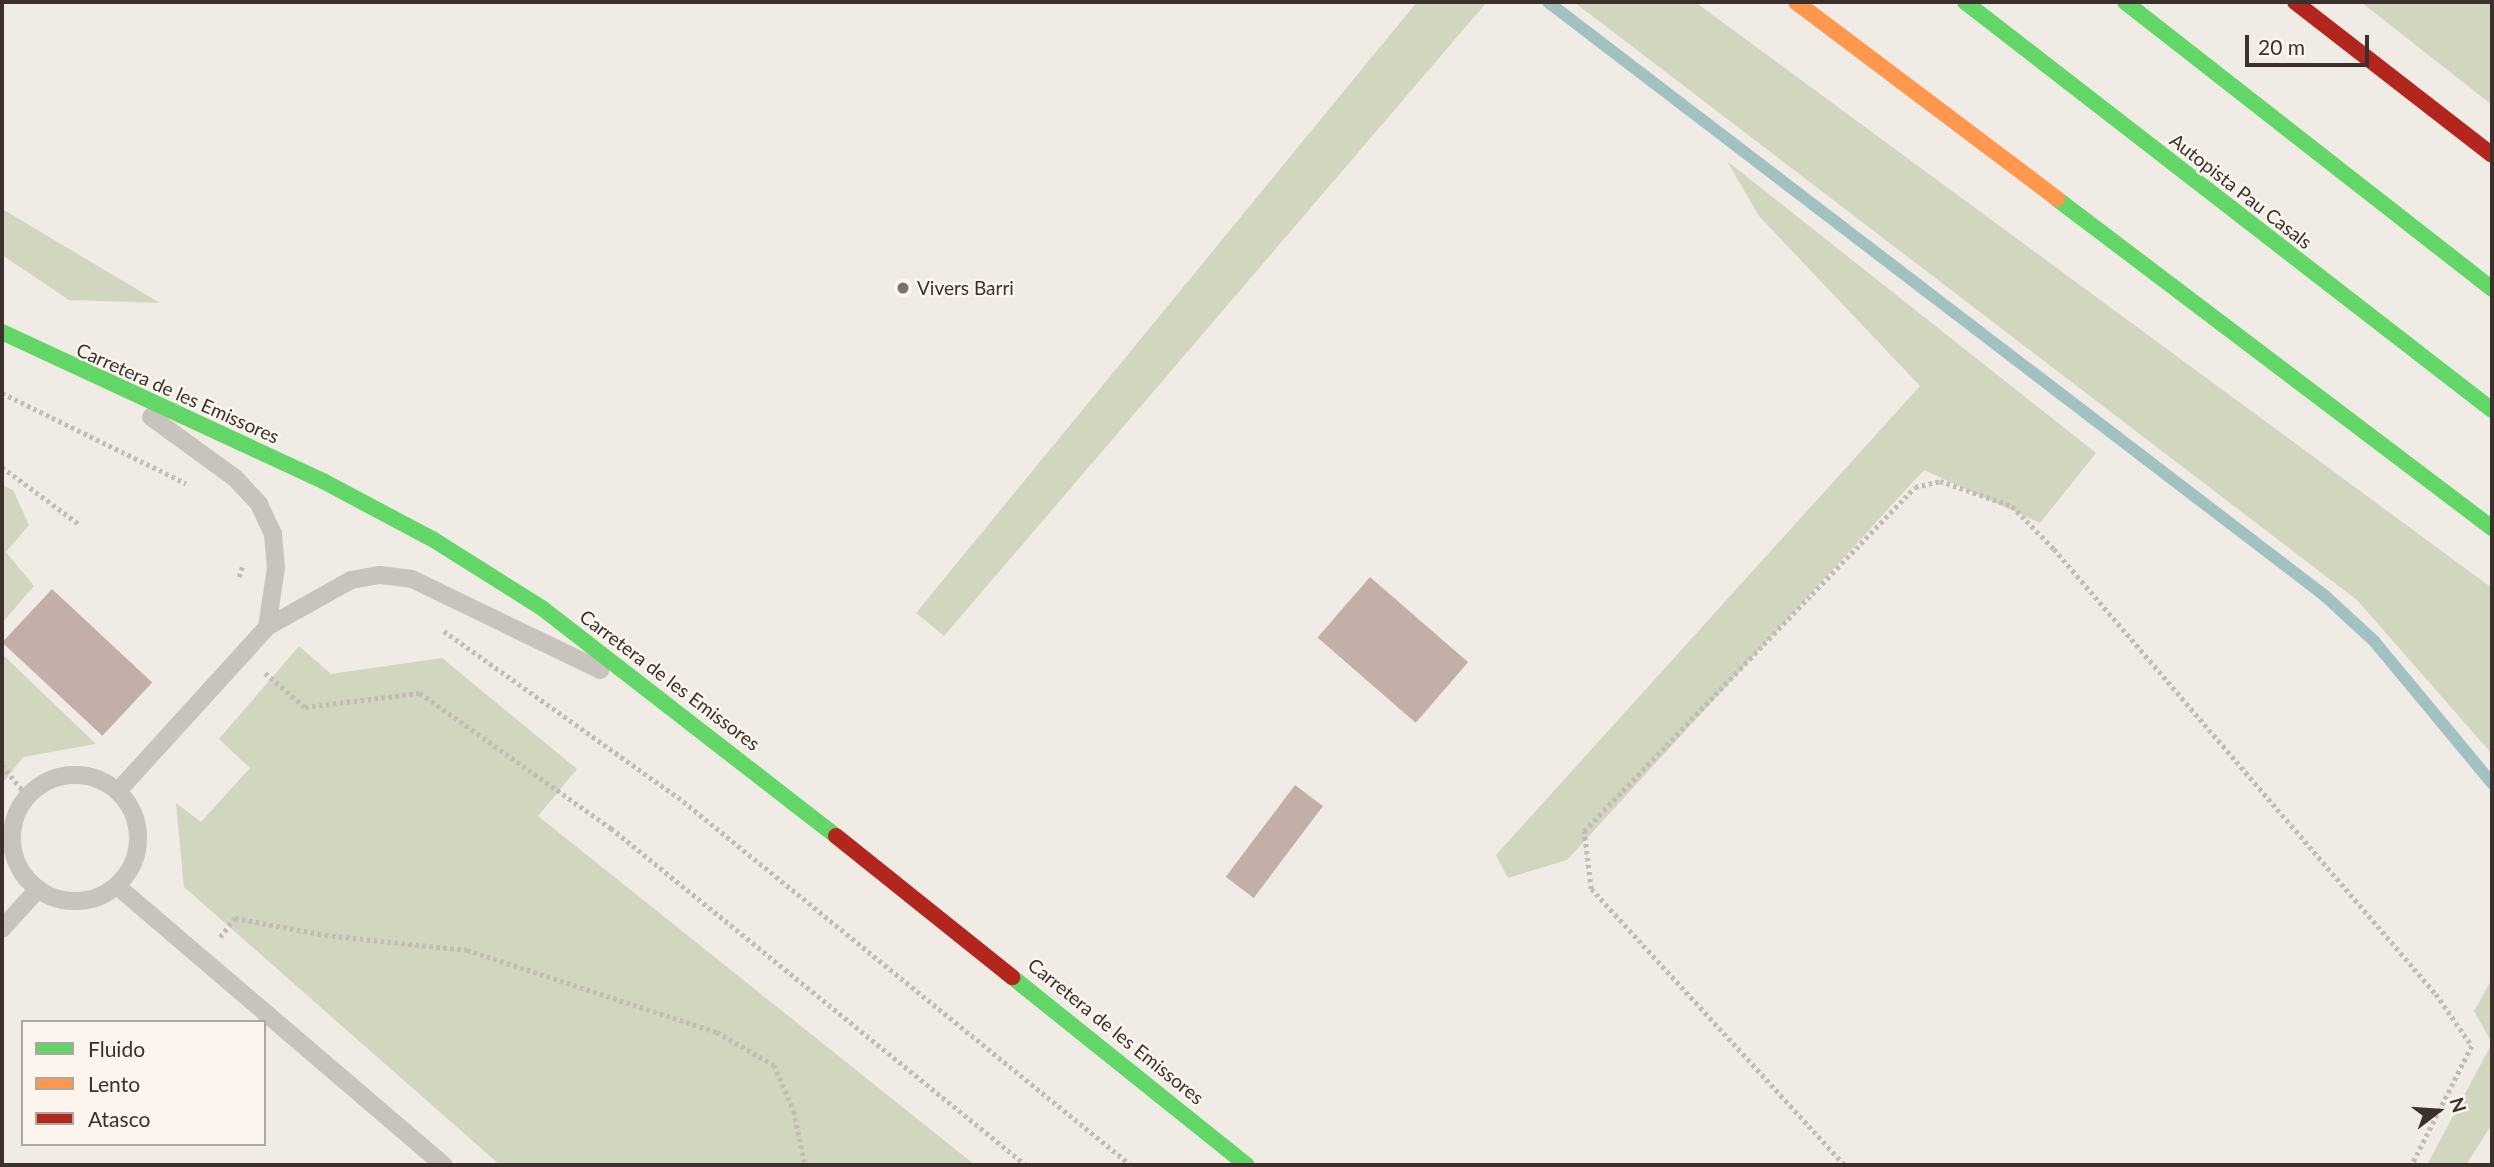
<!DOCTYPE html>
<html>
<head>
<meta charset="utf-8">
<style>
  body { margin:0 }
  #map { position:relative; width:2494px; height:1167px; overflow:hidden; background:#f0ebe5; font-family:Lato,sans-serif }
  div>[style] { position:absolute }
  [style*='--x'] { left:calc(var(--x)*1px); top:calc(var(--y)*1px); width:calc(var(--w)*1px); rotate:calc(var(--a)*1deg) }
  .green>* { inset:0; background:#d1d6bf }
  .stream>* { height:12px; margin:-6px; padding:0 6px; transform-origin:6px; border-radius:6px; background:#a1c2c1 }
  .building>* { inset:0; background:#c3afa7; transform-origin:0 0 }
  .path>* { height:4.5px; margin-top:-2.25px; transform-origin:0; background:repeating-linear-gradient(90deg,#c2bbb6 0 3.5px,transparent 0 7px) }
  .lane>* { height:18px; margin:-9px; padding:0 9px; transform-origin:9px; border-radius:9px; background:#c9c3be }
  .lane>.ring { margin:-9px; padding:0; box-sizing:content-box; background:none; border:18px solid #c9c3be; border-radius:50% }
  .fast>* { height:16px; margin:-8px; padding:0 8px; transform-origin:8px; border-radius:8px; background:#63d668 }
  .slow>* { height:16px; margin:-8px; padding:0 8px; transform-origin:8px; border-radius:8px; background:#ff974d }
  .jam>* { height:16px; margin:-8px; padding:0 8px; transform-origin:8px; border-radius:8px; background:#b3261e }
  .dots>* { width:19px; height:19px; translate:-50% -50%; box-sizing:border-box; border:4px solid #fbf5ee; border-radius:50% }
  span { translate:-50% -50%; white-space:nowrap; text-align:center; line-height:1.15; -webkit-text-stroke:5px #fbf5ee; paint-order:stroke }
  .street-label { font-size:19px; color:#3b302b }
  .poi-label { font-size:19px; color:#3b302b }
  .left { translate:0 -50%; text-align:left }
  .frame { position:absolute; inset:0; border:4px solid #3b302b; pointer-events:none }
  .legend { position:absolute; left:21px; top:1020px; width:245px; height:126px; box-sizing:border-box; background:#fbf5ee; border:2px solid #aea6a0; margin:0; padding:9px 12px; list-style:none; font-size:21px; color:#3b302b }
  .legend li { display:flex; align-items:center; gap:14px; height:35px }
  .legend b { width:35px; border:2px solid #aea6a0 }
  .north { position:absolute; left:2403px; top:1076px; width:70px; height:70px; -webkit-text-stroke:5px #fbf5ee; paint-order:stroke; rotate:73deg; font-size:19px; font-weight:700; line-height:28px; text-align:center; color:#3b302b }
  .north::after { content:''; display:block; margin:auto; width:24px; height:32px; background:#3b302b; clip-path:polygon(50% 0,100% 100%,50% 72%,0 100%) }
  .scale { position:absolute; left:2245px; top:35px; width:124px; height:32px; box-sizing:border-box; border:4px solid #3b302b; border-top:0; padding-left:9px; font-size:21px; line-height:24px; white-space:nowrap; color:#3b302b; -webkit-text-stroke:5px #fbf5ee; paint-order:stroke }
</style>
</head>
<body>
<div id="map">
  <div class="green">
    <div style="clip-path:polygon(1417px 2px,1487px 2px,944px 636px,916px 613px)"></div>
    <div style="clip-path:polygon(1574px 2px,1695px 2px,2492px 588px,2492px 754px,2357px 600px)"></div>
    <div style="clip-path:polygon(2361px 2px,2492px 2px,2492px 105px)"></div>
    <div style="clip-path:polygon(1727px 161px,2096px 453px,2040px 523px,1924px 470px,1567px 860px,1508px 878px,1496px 855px,1920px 386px,1759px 216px)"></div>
    <div style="clip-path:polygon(2px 209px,160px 303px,69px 300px,2px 255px)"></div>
    <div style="clip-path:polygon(2px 485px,13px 490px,29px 525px,6px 552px,34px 586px,2px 623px)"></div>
    <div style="clip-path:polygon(299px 646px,331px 674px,442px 658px,577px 769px,538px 816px,975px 1165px,500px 1165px,184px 887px,176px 803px,201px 822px,250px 768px,219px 739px)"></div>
    <div style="clip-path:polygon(2px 654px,96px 744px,23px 757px,2px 784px)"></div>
    <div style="clip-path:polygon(2492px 979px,2492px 1124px,2466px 1165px,2427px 1165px,2492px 1043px,2474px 1011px)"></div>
  </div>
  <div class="stream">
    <div style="--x:1548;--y:2;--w:977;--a:37.39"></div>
    <div style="--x:2324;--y:595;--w:68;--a:42.6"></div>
    <div style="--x:2374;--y:641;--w:185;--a:50.3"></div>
  </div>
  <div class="building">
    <div style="left:1370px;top:577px;width:130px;height:80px;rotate:41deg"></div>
    <div style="left:52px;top:589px;width:137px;height:73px;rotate:43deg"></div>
    <div style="left:1295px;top:785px;width:35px;height:115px;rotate:37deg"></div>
  </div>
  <div class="path">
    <div style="--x:2;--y:393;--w:205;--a:26.1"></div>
    <div style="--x:2;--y:467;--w:96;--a:36.5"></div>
    <div style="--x:239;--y:577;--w:14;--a:-73"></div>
    <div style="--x:444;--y:631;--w:287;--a:35.4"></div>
    <div style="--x:678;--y:797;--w:584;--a:39.09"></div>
    <div style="--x:265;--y:673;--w:52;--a:40.4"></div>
    <div style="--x:305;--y:707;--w:116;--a:-6.9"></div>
    <div style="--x:420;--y:693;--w:234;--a:35.3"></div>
    <div style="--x:611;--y:828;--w:535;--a:39.08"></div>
    <div style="--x:2;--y:765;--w:40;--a:51"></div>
    <div style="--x:220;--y:937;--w:24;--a:-52"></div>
    <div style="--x:235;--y:918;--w:92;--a:10.7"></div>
    <div style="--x:325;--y:935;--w:143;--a:6"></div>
    <div style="--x:467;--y:950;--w:263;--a:18.2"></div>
    <div style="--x:717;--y:1032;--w:66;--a:30.1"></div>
    <div style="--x:774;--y:1065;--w:50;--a:66.5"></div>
    <div style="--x:794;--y:1111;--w:55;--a:78.5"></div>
    <div style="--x:1844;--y:1165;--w:374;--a:-132.5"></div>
    <div style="--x:1591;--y:889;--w:58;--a:-96.9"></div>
    <div style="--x:1584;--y:831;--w:477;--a:-46.1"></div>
    <div style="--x:1915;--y:487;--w:26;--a:-13"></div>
    <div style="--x:1940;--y:481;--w:76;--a:19.1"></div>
    <div style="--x:2012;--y:506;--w:60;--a:45.7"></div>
    <div style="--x:2054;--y:549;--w:586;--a:49.36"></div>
    <div style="--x:2436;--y:994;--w:63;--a:55.3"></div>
    <div style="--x:2472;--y:1046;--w:133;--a:116.8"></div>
  </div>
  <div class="lane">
    <div style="--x:151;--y:417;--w:104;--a:36"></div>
    <div style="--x:235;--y:478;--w:35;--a:47"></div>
    <div style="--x:259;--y:504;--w:33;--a:65"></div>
    <div style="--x:273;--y:534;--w:34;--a:85"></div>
    <div style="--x:276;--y:568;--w:60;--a:98.7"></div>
    <div class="ring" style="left:12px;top:775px;width:108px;height:108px"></div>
    <div style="--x:118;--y:791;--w:222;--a:-47.7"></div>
    <div style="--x:267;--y:627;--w:96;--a:-29.2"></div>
    <div style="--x:351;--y:580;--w:29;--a:-10"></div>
    <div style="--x:380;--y:575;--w:32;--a:7"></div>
    <div style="--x:412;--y:579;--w:209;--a:25.8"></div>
    <div style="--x:117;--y:886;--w:430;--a:40.5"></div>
    <div style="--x:2;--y:929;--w:54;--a:-48"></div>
  </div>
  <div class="fast">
    <div style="--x:1965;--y:2;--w:666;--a:37.75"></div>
    <div style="--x:2125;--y:2;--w:466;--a:38"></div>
    <div style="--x:2057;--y:199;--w:545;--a:37.1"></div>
    <div style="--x:2;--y:332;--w:354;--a:24.9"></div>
    <div style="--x:323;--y:481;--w:126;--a:28"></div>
    <div style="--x:434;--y:540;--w:128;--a:32.2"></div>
    <div style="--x:542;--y:608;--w:372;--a:37.8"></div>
    <div style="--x:1012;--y:977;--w:301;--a:38.7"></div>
  </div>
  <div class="slow">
    <div style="--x:1796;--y:2;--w:327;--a:37"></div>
  </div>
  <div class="jam">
    <div style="--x:2295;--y:2;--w:249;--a:37.8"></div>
    <div style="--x:836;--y:836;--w:226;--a:38.7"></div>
  </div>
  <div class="dots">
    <div style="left:903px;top:288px;background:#7a716c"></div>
  </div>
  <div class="street-label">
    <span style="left:2241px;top:191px;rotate:38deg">Autopista Pau Casals</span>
    <span style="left:178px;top:393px;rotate:24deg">Carretera de les Emissores</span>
    <span style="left:670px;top:680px;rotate:37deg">Carretera de les Emissores</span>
    <span style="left:1116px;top:1031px;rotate:39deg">Carretera de les Emissores</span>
  </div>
  <div class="poi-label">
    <span class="left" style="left:917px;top:288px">Vivers Barri</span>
  </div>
  <div class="frame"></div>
  <ul class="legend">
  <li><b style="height:9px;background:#63d668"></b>Fluido</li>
  <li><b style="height:9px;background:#ff974d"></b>Lento</li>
  <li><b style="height:9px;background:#b3261e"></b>Atasco</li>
  </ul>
  <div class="north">N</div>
  <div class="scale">20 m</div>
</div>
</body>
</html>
